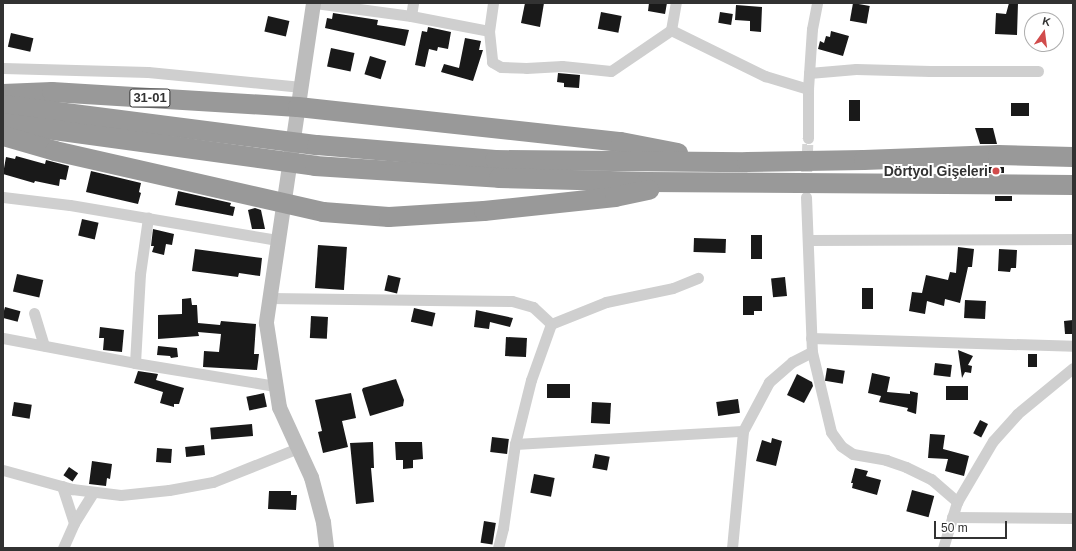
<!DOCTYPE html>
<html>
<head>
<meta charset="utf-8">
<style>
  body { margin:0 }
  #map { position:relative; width:1076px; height:551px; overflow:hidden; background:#fff; font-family:Arial,sans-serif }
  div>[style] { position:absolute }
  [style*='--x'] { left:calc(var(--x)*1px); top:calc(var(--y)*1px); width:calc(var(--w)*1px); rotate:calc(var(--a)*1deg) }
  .building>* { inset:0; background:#191919; transform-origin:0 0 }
  .street-tunnel>* { height:11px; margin-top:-5.5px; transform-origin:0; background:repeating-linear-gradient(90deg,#d6d6d6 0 11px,transparent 0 16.5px) }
  .street>* { height:11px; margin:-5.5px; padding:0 5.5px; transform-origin:5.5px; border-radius:5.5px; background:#cfcfcf }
  .secondary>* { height:15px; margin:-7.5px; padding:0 7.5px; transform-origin:7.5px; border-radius:7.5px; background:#bcbcbc }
  .highway>* { height:20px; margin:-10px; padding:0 10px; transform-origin:10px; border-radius:10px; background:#999 }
  .dots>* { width:11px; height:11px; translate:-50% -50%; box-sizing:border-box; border:2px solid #fff; border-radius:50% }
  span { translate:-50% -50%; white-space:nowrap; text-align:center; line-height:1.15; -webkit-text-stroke:4px #fff; paint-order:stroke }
  .shield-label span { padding:1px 3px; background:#fff; border:1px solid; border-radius:3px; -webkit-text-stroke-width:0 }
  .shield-label { font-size:13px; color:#323232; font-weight:700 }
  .poi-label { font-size:14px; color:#323232; font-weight:700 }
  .right { translate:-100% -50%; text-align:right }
  .frame { position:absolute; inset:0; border:4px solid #323232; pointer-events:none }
  .north { position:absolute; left:1024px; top:12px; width:40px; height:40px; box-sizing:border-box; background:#fff; border:1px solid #adadad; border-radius:50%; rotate:14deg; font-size:11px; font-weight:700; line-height:16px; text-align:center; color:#323232 }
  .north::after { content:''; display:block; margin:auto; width:14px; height:18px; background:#d14c4c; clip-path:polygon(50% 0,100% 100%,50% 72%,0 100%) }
  .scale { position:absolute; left:934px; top:521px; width:73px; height:18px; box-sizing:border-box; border:2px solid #323232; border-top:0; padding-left:5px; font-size:12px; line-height:14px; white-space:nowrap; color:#323232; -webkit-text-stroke:3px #fff; paint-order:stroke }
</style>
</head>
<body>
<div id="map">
  <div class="building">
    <div style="clip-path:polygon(525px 3px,544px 3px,540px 27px,521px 23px)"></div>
    <div style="clip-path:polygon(649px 3px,667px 3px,665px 14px,648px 11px)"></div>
    <div style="left:853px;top:3px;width:17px;height:18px;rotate:10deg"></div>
    <div style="clip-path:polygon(1009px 3px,1018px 3px,1017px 35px,995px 34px,996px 13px,1006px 14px)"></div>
    <div style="clip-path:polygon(736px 5px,762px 7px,761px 32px,750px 31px,750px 21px,735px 20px)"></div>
    <div style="left:601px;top:12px;width:21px;height:17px;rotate:11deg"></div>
    <div style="left:720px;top:12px;width:13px;height:11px;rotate:9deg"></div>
    <div style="clip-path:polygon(333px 13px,378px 20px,377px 25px,409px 30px,405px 46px,325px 28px,327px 18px,332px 19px)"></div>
    <div style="left:268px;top:16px;width:22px;height:16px;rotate:13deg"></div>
    <div style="clip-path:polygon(428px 27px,451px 32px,448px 49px,438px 47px,437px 51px,429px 49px,425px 67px,415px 65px,422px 31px,427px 32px)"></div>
    <div style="clip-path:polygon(831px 31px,849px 36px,843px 56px,818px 49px,820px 41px,824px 43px,826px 36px,830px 37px)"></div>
    <div style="left:11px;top:33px;width:23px;height:14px;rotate:13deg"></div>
    <div style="clip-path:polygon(465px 38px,481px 41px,479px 50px,483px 50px,473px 81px,441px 72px,444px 64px,459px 68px)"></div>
    <div style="left:331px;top:48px;width:24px;height:19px;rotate:12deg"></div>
    <div style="left:370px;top:56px;width:17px;height:19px;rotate:17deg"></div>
    <div style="clip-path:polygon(558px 73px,580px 75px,579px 88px,564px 87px,564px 83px,557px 82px)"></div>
    <div style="left:849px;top:100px;width:11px;height:21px"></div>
    <div style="left:1011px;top:103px;width:18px;height:13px"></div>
    <div style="clip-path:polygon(975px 128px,993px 128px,997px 144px,980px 144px)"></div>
    <div style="clip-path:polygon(16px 156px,45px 164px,46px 160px,69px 166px,66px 180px,60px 179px,59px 186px,35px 181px,34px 183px,3px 174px,6px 157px,15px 159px)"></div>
    <div style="left:987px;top:167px;width:17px;height:6px"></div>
    <div style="clip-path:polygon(91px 171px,141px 183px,139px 192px,141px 193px,138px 204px,86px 192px)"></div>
    <div style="clip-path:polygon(178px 191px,231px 203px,230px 206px,235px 207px,233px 216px,175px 205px)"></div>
    <div style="left:995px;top:196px;width:17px;height:5px"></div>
    <div style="clip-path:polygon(255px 208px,261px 210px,265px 229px,252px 229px,248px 210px)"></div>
    <div style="left:82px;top:219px;width:17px;height:17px;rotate:13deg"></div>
    <div style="clip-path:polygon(153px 229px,174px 234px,172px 245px,166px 244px,164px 255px,152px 252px,154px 246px,151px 246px)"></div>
    <div style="left:751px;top:235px;width:11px;height:24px"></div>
    <div style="left:694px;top:238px;width:32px;height:14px;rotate:2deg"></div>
    <div style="left:318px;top:245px;width:29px;height:43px;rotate:4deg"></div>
    <div style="clip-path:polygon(958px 247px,974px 249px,972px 267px,968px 267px,960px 303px,945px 299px,944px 306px,927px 301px,925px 314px,909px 311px,912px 292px,922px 293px,926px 275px,948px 280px,950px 272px,956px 273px)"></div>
    <div style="clip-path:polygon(195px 249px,262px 258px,260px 276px,239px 273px,238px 277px,192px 271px)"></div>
    <div style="clip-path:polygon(999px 249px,1017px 250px,1016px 268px,1011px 268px,1010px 272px,998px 271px)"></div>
    <div style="left:17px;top:274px;width:27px;height:18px;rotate:13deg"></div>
    <div style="left:388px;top:275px;width:13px;height:16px;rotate:13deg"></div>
    <div style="left:785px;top:277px;width:19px;height:14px;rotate:84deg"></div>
    <div style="left:862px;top:288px;width:11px;height:21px"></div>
    <div style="clip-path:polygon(743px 296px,762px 296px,762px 311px,754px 311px,754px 315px,743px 315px)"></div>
    <div style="clip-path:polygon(191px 298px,192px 305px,197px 305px,198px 323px,220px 325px,221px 321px,256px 324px,254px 354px,259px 354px,257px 370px,203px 367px,204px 351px,219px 352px,221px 334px,198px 332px,199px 336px,158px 339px,158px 315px,182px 314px,182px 299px)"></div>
    <div style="left:965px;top:300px;width:21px;height:18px;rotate:3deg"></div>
    <div style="left:5px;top:307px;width:16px;height:11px;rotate:15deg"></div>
    <div style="left:414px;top:308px;width:22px;height:14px;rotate:13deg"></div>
    <div style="clip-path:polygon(476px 310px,513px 318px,510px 327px,490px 322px,489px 329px,474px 327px)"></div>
    <div style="left:311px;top:316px;width:17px;height:22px;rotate:3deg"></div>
    <div style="clip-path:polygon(1073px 320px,1073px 334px,1065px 334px,1064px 321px)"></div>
    <div style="clip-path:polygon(100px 327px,124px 330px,122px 352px,103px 350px,104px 338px,99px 338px)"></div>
    <div style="left:506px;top:337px;width:21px;height:19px;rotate:3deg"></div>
    <div style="clip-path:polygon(158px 346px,177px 348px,178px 357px,171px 358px,170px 356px,157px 355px)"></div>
    <div style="clip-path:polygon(958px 350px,973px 356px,968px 365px,972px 366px,971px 373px,965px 372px,962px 378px)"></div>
    <div style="left:1028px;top:354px;width:9px;height:13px"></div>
    <div style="left:935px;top:363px;width:17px;height:12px;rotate:7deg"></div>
    <div style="left:827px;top:368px;width:18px;height:13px;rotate:9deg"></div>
    <div style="clip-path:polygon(138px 371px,158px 374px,156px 380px,184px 388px,179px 404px,174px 404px,174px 407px,160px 403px,163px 392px,134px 383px)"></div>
    <div style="clip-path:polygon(872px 373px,890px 377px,887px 392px,910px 394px,910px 391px,918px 393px,916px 414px,907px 411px,908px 408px,879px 402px,881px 396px,868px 393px)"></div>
    <div style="clip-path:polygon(797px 374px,812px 382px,813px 386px,804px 403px,787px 395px)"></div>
    <div style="clip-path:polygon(396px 379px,404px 400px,403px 406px,370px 416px,362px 390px,363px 388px)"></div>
    <div style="left:570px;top:384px;width:14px;height:23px;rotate:90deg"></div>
    <div style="left:968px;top:386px;width:14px;height:22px;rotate:90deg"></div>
    <div style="left:264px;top:393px;width:14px;height:18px;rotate:78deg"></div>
    <div style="clip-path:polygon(351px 393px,356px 418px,342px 421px,348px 447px,323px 453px,318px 432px,322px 431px,315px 400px)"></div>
    <div style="left:738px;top:399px;width:14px;height:22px;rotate:82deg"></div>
    <div style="left:14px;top:402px;width:18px;height:14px;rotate:9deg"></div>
    <div style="left:592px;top:402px;width:19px;height:21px;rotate:3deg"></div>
    <div style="left:980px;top:420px;width:9px;height:15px;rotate:27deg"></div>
    <div style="left:252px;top:424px;width:12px;height:42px;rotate:85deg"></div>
    <div style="clip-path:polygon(930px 434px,945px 435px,943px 449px,969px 456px,964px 476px,945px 471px,948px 459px,928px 458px)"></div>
    <div style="left:492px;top:437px;width:17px;height:15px;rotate:7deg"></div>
    <div style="clip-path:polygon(772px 438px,782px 441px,776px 466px,756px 461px,762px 440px,771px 443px)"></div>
    <div style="clip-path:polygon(373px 442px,374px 468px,371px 468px,374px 502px,356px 504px,350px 443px)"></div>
    <div style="clip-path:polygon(395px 442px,422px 442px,423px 459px,413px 460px,413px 468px,403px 469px,403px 460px,396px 460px)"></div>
    <div style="left:204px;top:445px;width:10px;height:19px;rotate:84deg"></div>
    <div style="left:157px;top:448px;width:15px;height:14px;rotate:4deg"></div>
    <div style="left:595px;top:454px;width:15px;height:14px;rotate:11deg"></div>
    <div style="clip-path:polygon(92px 461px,112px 464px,110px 479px,107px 478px,106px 486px,89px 484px)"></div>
    <div style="left:69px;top:467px;width:11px;height:10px;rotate:34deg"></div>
    <div style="clip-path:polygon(855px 468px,868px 471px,866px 476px,881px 480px,877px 495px,852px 488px,853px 483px,851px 483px)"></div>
    <div style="left:534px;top:474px;width:21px;height:19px;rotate:11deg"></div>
    <div style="left:912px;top:490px;width:23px;height:22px;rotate:15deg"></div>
    <div style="clip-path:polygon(269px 491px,291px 491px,291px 495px,297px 495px,296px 510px,268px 509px)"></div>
    <div style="left:484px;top:521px;width:12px;height:22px;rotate:9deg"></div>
  </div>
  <div class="street-tunnel">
    <div style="--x:806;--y:188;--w:50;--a:-87.7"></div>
  </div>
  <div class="street">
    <div style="--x:315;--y:3;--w:97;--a:7.7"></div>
    <div style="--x:411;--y:16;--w:79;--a:10.9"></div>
    <div style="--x:493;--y:3;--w:28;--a:98"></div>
    <div style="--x:489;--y:31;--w:31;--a:84"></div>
    <div style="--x:492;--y:62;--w:10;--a:29"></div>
    <div style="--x:501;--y:67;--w:25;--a:2"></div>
    <div style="--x:526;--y:68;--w:36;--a:-3"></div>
    <div style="--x:562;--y:66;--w:49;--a:5.8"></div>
    <div style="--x:611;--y:71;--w:73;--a:-34.3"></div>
    <div style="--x:671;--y:30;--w:27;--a:-80"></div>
    <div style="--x:411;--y:16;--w:13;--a:-81"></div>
    <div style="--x:671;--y:30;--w:105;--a:26.1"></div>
    <div style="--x:765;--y:76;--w:45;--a:16.8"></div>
    <div style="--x:3;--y:68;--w:145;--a:1.6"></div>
    <div style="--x:148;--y:72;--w:154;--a:5.6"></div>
    <div style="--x:809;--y:73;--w:47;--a:-4.9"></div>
    <div style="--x:856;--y:69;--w:74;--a:1.5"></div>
    <div style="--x:930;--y:71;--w:108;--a:0"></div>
    <div style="--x:808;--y:138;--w:49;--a:-90"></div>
    <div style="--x:808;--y:89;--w:60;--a:-86.2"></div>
    <div style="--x:812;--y:29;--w:26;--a:-79"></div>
    <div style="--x:3;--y:197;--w:67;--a:6.8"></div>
    <div style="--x:70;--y:205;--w:210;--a:9.6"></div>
    <div style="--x:806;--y:197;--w:155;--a:87.8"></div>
    <div style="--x:812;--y:352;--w:82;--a:76.6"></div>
    <div style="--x:831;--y:432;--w:17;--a:54"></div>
    <div style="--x:841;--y:446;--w:14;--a:34"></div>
    <div style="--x:853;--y:454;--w:34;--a:10"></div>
    <div style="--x:886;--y:460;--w:21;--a:19"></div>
    <div style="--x:906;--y:467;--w:28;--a:26"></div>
    <div style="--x:931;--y:479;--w:35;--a:41"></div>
    <div style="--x:808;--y:240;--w:265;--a:-0.2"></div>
    <div style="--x:269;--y:298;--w:243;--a:0.7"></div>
    <div style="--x:512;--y:301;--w:22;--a:16"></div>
    <div style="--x:533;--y:307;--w:25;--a:43"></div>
    <div style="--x:34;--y:313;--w:34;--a:73"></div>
    <div style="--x:3;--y:338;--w:134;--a:10.7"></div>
    <div style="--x:135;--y:363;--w:142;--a:9.3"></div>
    <div style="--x:811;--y:338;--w:262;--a:1.7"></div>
    <div style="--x:135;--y:363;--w:89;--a:-86.8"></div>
    <div style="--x:140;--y:274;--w:57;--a:-81.9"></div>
    <div style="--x:515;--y:444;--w:228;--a:-3.3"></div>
    <div style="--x:3;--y:470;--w:72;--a:15.4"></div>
    <div style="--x:72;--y:489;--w:49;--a:7"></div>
    <div style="--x:121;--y:495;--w:48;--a:-5.9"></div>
    <div style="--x:169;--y:490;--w:45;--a:-10.3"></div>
    <div style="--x:213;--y:482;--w:92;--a:-21.8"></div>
    <div style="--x:62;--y:486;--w:39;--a:72"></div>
    <div style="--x:952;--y:517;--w:121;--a:0.5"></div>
    <div style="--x:63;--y:548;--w:27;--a:-66"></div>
    <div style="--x:74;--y:523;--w:36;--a:-58"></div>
    <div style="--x:498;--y:548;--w:21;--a:-76"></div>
    <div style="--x:503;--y:528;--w:85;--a:-81.9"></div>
    <div style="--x:515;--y:444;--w:66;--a:-76"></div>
    <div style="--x:531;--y:380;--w:59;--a:-70.3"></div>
    <div style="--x:551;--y:324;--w:59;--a:-21.8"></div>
    <div style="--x:606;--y:302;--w:68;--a:-11.8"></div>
    <div style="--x:673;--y:288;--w:27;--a:-22"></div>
    <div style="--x:732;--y:548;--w:118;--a:-84.6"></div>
    <div style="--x:743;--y:431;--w:55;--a:-62"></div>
    <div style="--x:769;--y:382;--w:30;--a:-41"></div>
    <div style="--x:792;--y:362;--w:22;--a:-27"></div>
    <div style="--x:943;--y:548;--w:48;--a:-73.1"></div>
    <div style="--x:957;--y:502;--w:71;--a:-59.5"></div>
    <div style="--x:993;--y:441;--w:36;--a:-48"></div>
    <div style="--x:1017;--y:414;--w:72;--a:-39.4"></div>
  </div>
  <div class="secondary">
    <div style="--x:313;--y:3;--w:323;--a:98.4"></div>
    <div style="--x:266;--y:323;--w:85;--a:81.2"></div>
    <div style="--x:279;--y:407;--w:77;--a:65.4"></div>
    <div style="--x:311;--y:477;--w:47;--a:75.1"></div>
    <div style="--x:323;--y:522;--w:26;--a:83"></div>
  </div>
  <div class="highway">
    <div style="--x:3;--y:94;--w:49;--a:-2.3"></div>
    <div style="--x:52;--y:92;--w:246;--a:3.5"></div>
    <div style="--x:298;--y:107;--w:325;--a:6.2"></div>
    <div style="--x:621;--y:142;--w:58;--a:10.9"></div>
    <div style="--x:3;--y:105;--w:317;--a:7.3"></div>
    <div style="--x:317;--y:145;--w:179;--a:4.8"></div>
    <div style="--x:495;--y:160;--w:252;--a:0.5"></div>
    <div style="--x:747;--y:162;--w:117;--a:-1"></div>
    <div style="--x:864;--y:160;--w:134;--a:-2.1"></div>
    <div style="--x:998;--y:155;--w:75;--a:1.5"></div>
    <div style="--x:3;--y:123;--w:315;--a:7.8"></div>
    <div style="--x:315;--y:166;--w:184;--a:3.7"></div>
    <div style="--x:499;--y:178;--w:148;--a:1.5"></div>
    <div style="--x:647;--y:182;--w:426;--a:0.4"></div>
    <div style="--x:3;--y:136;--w:54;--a:16.1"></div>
    <div style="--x:55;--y:151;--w:275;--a:12.8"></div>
    <div style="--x:323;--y:212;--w:66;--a:4.3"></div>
    <div style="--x:389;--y:217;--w:95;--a:-3.6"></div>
    <div style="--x:484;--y:211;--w:132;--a:-6.1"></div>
    <div style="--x:615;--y:197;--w:35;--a:-12"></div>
  </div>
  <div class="dots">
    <div style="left:996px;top:171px;background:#d14c4c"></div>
  </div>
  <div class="shield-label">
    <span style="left:150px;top:98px">31-01</span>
  </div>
  <div class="poi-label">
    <span class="right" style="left:988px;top:171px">Dörtyol Gişeleri</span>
  </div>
  <div class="frame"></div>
  <div class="north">K</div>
  <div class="scale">50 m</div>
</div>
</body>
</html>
